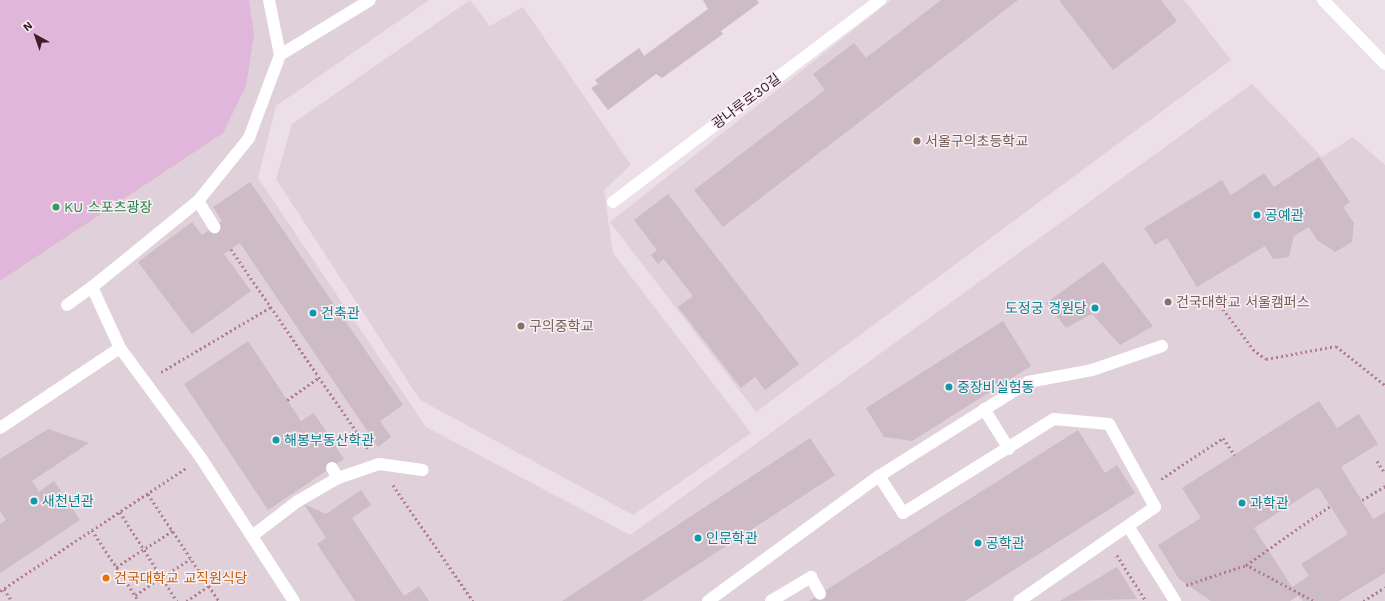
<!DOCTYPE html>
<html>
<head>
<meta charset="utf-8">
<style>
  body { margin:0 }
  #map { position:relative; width:1385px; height:601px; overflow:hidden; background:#ecdfe7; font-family:"Work Sans","Noto Sans KR",sans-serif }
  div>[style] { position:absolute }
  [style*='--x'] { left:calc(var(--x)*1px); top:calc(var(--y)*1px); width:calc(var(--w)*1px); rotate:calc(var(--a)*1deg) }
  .built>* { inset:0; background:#e0d0d9 }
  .green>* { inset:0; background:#e0b6da }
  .building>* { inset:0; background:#cdbbc5 }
  .path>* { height:2.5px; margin-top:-1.25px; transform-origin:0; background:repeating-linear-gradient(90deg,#b37c94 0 2px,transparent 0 5px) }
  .lane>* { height:12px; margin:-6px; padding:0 6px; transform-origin:6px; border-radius:6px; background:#fff }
  .street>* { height:12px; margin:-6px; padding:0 6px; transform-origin:6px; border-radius:6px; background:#fff }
  .dots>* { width:11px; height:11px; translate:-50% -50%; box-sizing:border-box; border:2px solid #f8f0f5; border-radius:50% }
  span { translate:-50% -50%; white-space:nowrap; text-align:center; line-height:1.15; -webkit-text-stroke:3px #f8f0f5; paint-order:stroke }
  .street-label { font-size:14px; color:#3e1e2b }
  .education-label { font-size:14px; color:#785e54 }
  .left { translate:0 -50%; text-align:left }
  .leisure-label { font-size:14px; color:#27864d }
  .culture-label { font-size:14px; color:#0d838f }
  .right { translate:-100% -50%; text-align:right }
  .food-label { font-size:14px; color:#c56008 }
  .north { position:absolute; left:16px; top:16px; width:40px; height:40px; -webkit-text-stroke:3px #f8f0f5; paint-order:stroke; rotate:320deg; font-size:11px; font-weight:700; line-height:16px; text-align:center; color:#3e1e2b }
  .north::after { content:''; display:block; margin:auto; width:14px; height:18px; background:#3e1e2b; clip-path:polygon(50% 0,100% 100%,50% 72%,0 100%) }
</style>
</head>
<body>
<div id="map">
  <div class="built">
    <div style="clip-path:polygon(0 0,429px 0,276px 106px,258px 178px,426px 427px,630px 535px,1252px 84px,1322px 157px,1353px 137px,1385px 165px,1385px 601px,0 601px)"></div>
    <div style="clip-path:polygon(470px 0,490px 26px,523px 7px,631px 165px,604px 190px,613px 253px,751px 433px,633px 515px,420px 400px,276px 179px,292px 124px)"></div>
    <div style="clip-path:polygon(891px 0,1184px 0,1231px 60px,756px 412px,610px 222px)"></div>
  </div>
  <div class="green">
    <div style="clip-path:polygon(0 0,249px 0,254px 35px,246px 86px,223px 133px,0 281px)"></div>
  </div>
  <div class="building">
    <div style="clip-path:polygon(703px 0,757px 0,759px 3px,721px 31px,723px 34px,662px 78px,656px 74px,608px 110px,591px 88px,598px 84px,595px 80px,639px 48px,644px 56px,708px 9px)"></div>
    <div style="clip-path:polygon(941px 0,1018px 0,723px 227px,694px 190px,825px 90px,813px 74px,854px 43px,866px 58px)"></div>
    <div style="clip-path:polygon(1059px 0,1161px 0,1177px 21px,1113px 70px)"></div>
    <div style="clip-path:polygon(1319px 157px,1350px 202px,1343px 207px,1354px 223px,1352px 242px,1335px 252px,1317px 240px,1309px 227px,1294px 236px,1289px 257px,1273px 259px,1265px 246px,1197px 287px,1167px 238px,1155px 245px,1144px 228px,1222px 180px,1231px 195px,1264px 173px,1274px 187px)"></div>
    <div style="clip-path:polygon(250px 182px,403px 405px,380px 421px,391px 437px,378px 447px,240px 243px,224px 254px,251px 291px,192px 334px,138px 262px,192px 222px,202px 235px,222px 221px,213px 207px)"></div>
    <div style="clip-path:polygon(668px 194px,799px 364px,765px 390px,755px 377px,741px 388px,678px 307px,693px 296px,664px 259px,658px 264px,651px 255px,657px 250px,634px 220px)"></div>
    <div style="clip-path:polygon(1103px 262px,1153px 326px,1120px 345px,1092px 314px,1066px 328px,1046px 303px)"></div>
    <div style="clip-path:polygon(1003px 321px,1031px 366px,912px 441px,884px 437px,866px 408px)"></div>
    <div style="clip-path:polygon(248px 341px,301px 421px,314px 413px,344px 459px,268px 510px,184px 384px)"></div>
    <div style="clip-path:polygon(evenodd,1319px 401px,1337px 428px,1359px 414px,1378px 444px,1341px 467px,1373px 519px,1385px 512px,1385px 573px,1339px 601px,1303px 601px,1298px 596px,1290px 601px,1211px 601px,1179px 579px,1158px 545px,1201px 518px,1182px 488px,1319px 401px,1318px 487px,1348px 534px,1301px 564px,1309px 576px,1292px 587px,1254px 528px,1318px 487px)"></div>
    <div style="clip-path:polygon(48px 429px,89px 443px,32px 481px,39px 492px,54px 481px,80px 520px,0 573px,0 524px,6px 520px,0 511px,0 459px)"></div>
    <div style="clip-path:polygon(1078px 430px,1105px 473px,1117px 465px,1135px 493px,965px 601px,809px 601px)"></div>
    <div style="clip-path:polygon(810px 438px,835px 475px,642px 601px,562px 601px)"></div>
    <div style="clip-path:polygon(361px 490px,371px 505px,352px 518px,404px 596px,419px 586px,429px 601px,355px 601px,317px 544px,326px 538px,304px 504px,326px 514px)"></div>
    <div style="clip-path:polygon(1117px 567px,1137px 599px,1060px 601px)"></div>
  </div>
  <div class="path">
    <div style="--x:231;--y:249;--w:242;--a:55.5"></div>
    <div style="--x:1223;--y:309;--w:50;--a:53.1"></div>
    <div style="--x:1253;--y:349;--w:16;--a:38"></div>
    <div style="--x:1266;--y:359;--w:71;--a:-10.5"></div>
    <div style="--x:1336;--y:346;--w:63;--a:38.5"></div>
    <div style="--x:161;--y:372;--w:128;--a:-30.6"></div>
    <div style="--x:287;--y:400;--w:39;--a:-35"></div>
    <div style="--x:1377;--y:461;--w:14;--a:56"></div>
    <div style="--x:1161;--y:479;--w:74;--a:-33.5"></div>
    <div style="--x:1223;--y:438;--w:21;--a:55"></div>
    <div style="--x:393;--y:485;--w:141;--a:55.4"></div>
    <div style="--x:148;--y:494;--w:128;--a:56.4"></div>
    <div style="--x:1362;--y:500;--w:27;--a:-31"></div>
    <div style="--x:120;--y:512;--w:106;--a:57.4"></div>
    <div style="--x:92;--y:530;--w:85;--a:56.5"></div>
    <div style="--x:1117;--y:555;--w:54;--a:57.8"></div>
    <div style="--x:116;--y:567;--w:67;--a:-32.7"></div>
    <div style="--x:1186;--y:585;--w:63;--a:-18.4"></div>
    <div style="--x:4;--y:589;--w:14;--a:56"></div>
    <div style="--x:0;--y:591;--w:223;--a:-33.5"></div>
    <div style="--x:135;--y:595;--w:66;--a:-33.2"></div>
    <div style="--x:186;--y:601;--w:27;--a:-33"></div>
    <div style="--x:1313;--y:601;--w:76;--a:-151.8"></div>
    <div style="--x:1246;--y:565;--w:103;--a:-35.1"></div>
    <div style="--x:1363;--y:601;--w:26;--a:-32"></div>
  </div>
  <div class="lane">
    <div style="--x:198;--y:201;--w:31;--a:58"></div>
    <div style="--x:67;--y:305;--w:31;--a:-36"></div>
    <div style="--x:332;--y:468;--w:12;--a:59"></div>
  </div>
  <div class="street">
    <div style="--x:269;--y:0;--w:56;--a:78.7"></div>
    <div style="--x:280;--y:55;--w:89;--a:110.5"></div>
    <div style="--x:249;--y:138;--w:81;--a:129"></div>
    <div style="--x:198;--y:201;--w:136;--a:140.9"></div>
    <div style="--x:92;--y:287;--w:67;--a:65.3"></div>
    <div style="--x:120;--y:348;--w:137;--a:53.6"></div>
    <div style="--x:201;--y:458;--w:171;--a:57"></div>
    <div style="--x:1323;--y:0;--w:89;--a:45.9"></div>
    <div style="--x:280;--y:55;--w:105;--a:-31.4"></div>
    <div style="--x:613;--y:202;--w:335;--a:-37.1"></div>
    <div style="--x:984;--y:409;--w:47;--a:58"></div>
    <div style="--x:0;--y:428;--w:144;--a:-33.7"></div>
    <div style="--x:879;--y:476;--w:44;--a:57"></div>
    <div style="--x:903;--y:513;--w:178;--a:-31.9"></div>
    <div style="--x:1054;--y:419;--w:55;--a:5.2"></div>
    <div style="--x:1109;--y:424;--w:95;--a:61"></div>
    <div style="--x:1155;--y:507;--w:165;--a:145.3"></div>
    <div style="--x:1128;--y:526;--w:89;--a:57.9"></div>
    <div style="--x:252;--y:536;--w:58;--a:-37.3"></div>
    <div style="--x:298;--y:501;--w:46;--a:-29.9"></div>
    <div style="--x:338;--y:478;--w:43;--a:-18.9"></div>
    <div style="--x:379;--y:464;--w:44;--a:7.8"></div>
    <div style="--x:708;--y:601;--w:212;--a:-36.2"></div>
    <div style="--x:879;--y:476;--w:176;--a:-32.2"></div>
    <div style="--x:1028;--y:382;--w:65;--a:-10.6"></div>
    <div style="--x:1092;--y:370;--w:74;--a:-18.9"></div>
    <div style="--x:771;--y:601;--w:47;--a:-31"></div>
    <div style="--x:811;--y:577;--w:19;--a:62"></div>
  </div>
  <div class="dots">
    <div style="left:917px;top:141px;background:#8d6e63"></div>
    <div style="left:56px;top:207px;background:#2e9e5b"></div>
    <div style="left:1257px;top:215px;background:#0f9aa8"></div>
    <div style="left:1168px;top:302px;background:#8d6e63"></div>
    <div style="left:1095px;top:308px;background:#0f9aa8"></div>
    <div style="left:313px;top:313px;background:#0f9aa8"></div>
    <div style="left:521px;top:326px;background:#8d6e63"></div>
    <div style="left:949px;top:387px;background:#0f9aa8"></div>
    <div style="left:276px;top:440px;background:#0f9aa8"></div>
    <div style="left:34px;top:501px;background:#0f9aa8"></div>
    <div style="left:1242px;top:503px;background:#0f9aa8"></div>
    <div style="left:698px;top:538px;background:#0f9aa8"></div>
    <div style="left:978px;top:543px;background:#0f9aa8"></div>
    <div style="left:106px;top:578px;background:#e8710a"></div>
  </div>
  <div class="street-label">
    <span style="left:746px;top:101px;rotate:-37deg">광나루로30길</span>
  </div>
  <div class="education-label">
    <span class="left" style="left:925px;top:141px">서울구의초등학교</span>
    <span class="left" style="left:1176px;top:302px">건국대학교 서울캠퍼스</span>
    <span class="left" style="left:529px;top:326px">구의중학교</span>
  </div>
  <div class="leisure-label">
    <span class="left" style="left:64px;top:207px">KU 스포츠광장</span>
  </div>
  <div class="culture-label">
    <span class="left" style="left:1265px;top:215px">공예관</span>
    <span class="right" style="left:1087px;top:308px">도정궁 경원당</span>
    <span class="left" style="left:321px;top:313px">건축관</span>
    <span class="left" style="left:957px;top:387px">중장비실험동</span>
    <span class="left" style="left:284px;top:440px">해봉부동산학관</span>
    <span class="left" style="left:42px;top:501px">새천년관</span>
    <span class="left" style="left:1250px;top:503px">과학관</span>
    <span class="left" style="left:706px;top:538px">인문학관</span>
    <span class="left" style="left:986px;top:543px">공학관</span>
  </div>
  <div class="food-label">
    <span class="left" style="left:114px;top:578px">건국대학교 교직원식당</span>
  </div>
  <div class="north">N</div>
</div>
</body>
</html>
